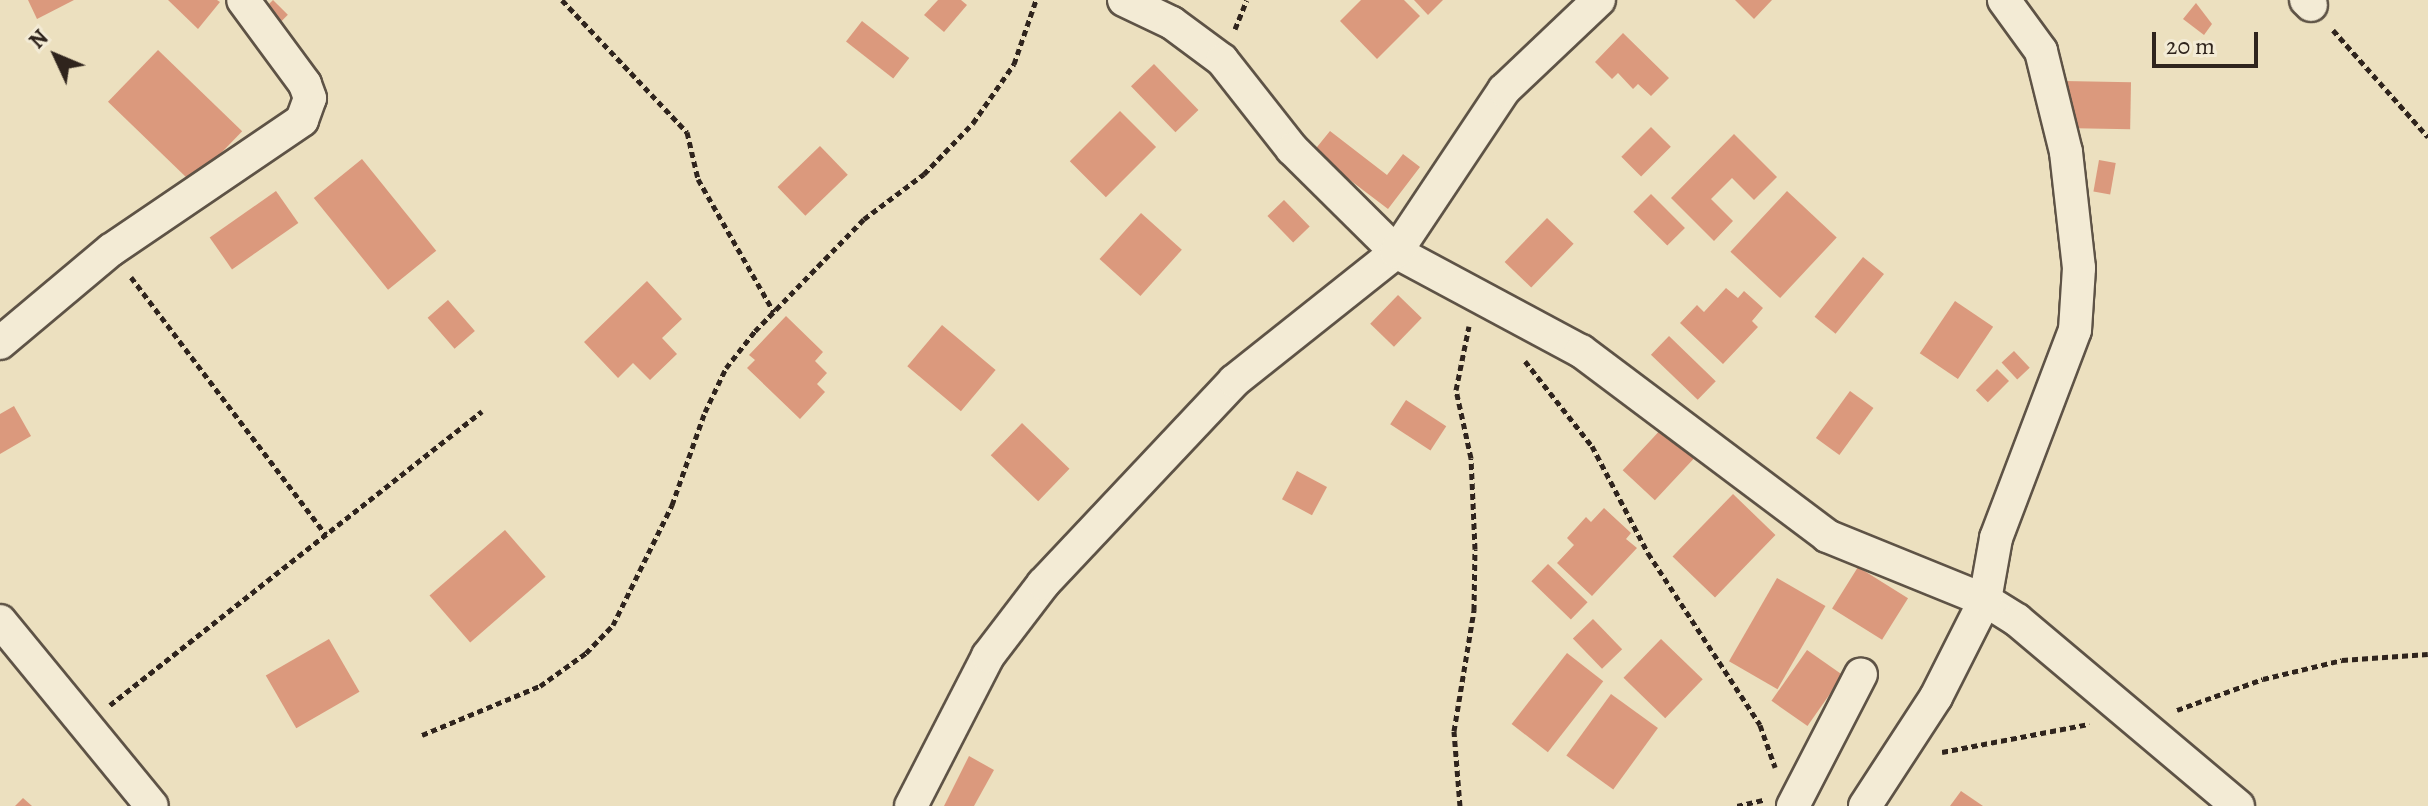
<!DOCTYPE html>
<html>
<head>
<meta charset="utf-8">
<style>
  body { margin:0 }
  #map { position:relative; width:2428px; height:806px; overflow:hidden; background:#ece0bf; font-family:Alegreya,serif }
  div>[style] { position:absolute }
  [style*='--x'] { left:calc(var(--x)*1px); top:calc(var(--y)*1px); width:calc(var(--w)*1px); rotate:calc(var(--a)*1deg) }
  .building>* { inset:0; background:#db997d; transform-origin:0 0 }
  .path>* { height:5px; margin-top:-2.5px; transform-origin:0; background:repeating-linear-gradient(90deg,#2f241d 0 6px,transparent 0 10px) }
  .roads { filter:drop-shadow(2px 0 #5e5346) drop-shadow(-2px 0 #5e5346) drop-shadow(0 2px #5e5346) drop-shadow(0 -2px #5e5346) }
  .minor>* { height:32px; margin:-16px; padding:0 16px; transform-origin:16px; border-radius:16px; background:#f3ebd5 }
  span { translate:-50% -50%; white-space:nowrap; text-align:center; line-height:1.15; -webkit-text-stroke:7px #f3ebd5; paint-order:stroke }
  .north { position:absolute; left:16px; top:16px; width:80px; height:80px; -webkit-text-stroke:6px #f3ebd5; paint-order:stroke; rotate:314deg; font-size:22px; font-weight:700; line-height:32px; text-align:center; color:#2f241d }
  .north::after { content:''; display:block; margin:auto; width:28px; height:36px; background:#2f241d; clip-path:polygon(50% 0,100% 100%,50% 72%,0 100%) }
  .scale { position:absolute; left:2152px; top:32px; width:106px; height:36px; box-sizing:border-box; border:4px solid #2f241d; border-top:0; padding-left:10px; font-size:24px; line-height:28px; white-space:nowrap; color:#2f241d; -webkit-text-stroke:6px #f3ebd5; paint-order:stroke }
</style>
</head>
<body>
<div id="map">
  <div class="building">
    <div style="clip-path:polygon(28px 0,74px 0,37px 19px)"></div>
    <div style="clip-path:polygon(168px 0,217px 0,220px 2px,198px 29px)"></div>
    <div style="left:273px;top:0;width:21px;height:13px;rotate:45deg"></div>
    <div style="clip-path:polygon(938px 0,961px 0,967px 5px,944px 32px,924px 15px)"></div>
    <div style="clip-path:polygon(1361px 0,1404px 0,1420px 16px,1377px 59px,1340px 21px)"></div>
    <div style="clip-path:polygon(1414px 0,1443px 0,1428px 15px)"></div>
    <div style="clip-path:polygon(1735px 0,1772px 0,1754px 19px)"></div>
    <div style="clip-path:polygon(2196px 3px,2212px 24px,2204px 35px,2183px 19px)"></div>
    <div style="left:862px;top:21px;width:60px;height:26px;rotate:38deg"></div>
    <div style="clip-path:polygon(1623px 33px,1669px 78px,1651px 96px,1638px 84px,1633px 89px,1618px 73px,1612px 79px,1595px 62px)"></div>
    <div style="left:158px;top:50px;width:117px;height:72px;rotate:44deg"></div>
    <div style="left:1154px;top:64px;width:64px;height:32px;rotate:46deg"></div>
    <div style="left:2064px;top:81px;width:67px;height:47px;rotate:1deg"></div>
    <div style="left:1120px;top:111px;width:51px;height:71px;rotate:45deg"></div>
    <div style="left:1651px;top:127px;width:28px;height:42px;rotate:45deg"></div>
    <div style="clip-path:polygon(1330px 131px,1387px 175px,1403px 154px,1420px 167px,1388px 209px,1313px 152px)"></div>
    <div style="clip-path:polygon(1734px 134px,1777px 177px,1754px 200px,1732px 178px,1711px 199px,1733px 221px,1714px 241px,1671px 198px)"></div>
    <div style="left:820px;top:146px;width:40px;height:59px;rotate:46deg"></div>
    <div style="left:362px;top:159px;width:118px;height:62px;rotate:51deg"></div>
    <div style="left:2099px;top:160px;width:17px;height:32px;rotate:10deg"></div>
    <div style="left:276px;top:191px;width:39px;height:81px;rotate:55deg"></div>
    <div style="left:1787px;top:191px;width:68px;height:83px;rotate:43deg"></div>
    <div style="left:1651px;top:194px;width:48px;height:25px;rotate:45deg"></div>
    <div style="left:1284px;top:200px;width:37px;height:23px;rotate:46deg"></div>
    <div style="left:1141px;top:213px;width:55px;height:62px;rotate:42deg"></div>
    <div style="left:1547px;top:218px;width:37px;height:61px;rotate:44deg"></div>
    <div style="left:1863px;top:257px;width:27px;height:77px;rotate:39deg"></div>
    <div style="clip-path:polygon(647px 281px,682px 319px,662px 338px,677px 354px,650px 380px,633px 363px,618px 378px,584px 342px)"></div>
    <div style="clip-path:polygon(1726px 288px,1738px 298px,1744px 291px,1763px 308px,1752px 321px,1758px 327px,1723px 364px,1680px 323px,1697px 305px,1704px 312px)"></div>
    <div style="left:1398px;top:295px;width:33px;height:40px;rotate:44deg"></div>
    <div style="left:448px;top:300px;width:41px;height:27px;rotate:49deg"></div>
    <div style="left:1955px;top:301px;width:46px;height:63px;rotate:34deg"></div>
    <div style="clip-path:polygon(786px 316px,823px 352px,815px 361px,827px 373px,817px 384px,825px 392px,800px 419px,747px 368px,755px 360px,749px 355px)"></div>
    <div style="left:942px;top:325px;width:70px;height:54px;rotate:40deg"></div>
    <div style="left:1669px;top:336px;width:65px;height:26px;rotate:44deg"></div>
    <div style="left:2014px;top:351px;width:23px;height:17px;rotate:47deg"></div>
    <div style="left:1997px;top:369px;width:17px;height:30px;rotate:45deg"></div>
    <div style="left:1850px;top:391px;width:29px;height:58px;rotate:36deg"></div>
    <div style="left:1406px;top:400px;width:48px;height:29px;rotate:33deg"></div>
    <div style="clip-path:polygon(14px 406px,31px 436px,0 454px,0 414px)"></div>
    <div style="left:1022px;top:423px;width:66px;height:45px;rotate:44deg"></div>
    <div style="left:1665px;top:425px;width:44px;height:62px;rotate:43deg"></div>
    <div style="left:1297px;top:471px;width:34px;height:32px;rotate:28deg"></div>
    <div style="left:1733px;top:494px;width:59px;height:87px;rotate:44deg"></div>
    <div style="clip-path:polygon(1604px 508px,1631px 533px,1626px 539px,1637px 548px,1592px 596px,1557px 563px,1574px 545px,1567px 538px,1586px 517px,1591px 522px)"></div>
    <div style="left:505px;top:530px;width:62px;height:100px;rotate:49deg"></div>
    <div style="left:1548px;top:564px;width:55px;height:24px;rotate:44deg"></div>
    <div style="left:1858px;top:567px;width:59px;height:49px;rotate:32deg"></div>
    <div style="left:1777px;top:578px;width:56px;height:96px;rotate:30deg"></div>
    <div style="left:1593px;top:619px;width:42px;height:28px;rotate:46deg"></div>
    <div style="left:329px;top:639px;width:61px;height:73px;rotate:60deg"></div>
    <div style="left:1661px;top:639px;width:58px;height:54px;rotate:44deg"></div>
    <div style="left:1807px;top:650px;width:44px;height:62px;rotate:35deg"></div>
    <div style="left:1567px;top:653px;width:46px;height:90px;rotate:38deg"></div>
    <div style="left:1611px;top:694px;width:58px;height:76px;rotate:36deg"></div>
    <div style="clip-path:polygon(969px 756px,994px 770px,974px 806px,944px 806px)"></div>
    <div style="clip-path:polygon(1961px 791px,1983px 806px,1950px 806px)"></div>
    <div style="clip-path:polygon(23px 798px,32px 806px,15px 806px)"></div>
  </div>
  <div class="path">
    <div style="--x:562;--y:0;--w:182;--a:46.6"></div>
    <div style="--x:687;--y:132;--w:48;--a:76.8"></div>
    <div style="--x:698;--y:179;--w:153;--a:60.3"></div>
    <div style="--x:1235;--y:29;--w:31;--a:-68"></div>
    <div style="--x:2333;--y:30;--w:143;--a:48.4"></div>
    <div style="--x:131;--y:277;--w:323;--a:52.9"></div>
    <div style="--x:1525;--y:361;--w:108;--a:51.8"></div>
    <div style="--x:1592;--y:446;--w:121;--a:62.4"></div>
    <div style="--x:1648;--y:553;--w:205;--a:56.9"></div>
    <div style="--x:1760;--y:725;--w:45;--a:70.3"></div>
    <div style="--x:110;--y:705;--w:474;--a:-38.3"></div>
    <div style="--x:2177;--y:710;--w:91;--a:-19.8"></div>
    <div style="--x:2263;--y:679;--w:81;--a:-13.5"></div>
    <div style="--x:2342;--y:660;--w:86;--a:-4"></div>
    <div style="--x:422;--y:735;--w:128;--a:-22.6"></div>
    <div style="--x:540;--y:686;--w:57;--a:-35.7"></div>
    <div style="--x:586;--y:653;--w:39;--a:-46"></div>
    <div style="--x:613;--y:625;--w:134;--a:-63.8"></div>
    <div style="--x:672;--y:505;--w:99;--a:-70.5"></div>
    <div style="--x:705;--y:412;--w:49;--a:-64.5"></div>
    <div style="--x:726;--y:368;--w:47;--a:-51.9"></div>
    <div style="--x:755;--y:331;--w:156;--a:-45.8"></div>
    <div style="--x:864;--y:219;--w:75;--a:-36.9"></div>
    <div style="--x:924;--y:174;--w:71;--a:-46.1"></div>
    <div style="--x:973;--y:123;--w:72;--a:-55.2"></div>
    <div style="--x:1014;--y:64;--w:68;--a:-71"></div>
    <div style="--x:1942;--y:752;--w:150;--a:-10.8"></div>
    <div style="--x:1460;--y:806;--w:75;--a:-94.6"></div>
    <div style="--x:1454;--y:731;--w:123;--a:-80.6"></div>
    <div style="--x:1474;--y:610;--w:61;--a:-89.1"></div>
    <div style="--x:1475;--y:549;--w:91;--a:-92.5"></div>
    <div style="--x:1471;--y:458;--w:70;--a:-102.4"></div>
    <div style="--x:1456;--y:390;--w:65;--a:-78.5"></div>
    <div style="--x:1737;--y:806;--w:27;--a:-13"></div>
  </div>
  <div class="roads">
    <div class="minor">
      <div style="--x:1124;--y:0;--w:53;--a:25.6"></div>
      <div style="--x:1172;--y:23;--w:62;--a:36.5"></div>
      <div style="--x:1222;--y:60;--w:113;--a:51.8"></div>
      <div style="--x:1292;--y:149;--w:146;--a:44.7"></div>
      <div style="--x:1396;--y:252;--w:210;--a:28.2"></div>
      <div style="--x:1581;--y:351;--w:308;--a:36.9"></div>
      <div style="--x:1827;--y:536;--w:170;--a:22.1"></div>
      <div style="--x:1985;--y:600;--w:38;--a:32"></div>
      <div style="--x:2017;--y:620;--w:289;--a:40.1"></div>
      <div style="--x:2306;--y:0;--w:7;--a:45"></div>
      <div style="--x:0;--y:343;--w:145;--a:-40"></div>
      <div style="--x:111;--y:250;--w:231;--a:-34.2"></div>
      <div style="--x:302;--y:120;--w:23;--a:-70"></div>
      <div style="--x:310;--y:98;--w:15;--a:-110"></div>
      <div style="--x:305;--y:84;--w:104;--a:-126.4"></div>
      <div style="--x:0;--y:621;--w:239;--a:50.6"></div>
      <div style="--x:911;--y:806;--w:169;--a:-62.8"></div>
      <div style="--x:988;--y:656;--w:91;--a:-52.6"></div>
      <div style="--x:1043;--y:584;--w:279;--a:-46.7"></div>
      <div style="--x:1234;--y:381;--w:207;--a:-38.5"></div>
      <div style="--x:1396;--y:252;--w:195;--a:-56.3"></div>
      <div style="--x:1504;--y:90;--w:131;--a:-43.5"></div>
      <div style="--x:1793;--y:806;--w:148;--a:-62.7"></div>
      <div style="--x:1865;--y:806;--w:130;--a:-56.9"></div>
      <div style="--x:1936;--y:697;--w:109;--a:-63.2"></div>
      <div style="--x:1985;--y:600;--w:63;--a:-79.9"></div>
      <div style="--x:1996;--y:538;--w:222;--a:-69.2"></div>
      <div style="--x:2075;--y:330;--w:62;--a:-86.3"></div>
      <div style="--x:2079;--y:268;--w:117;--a:-96.4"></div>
      <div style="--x:2066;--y:152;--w:104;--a:-103.9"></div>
      <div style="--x:2041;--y:51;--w:63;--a:-126"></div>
    </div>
  </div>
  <div class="north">N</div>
  <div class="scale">20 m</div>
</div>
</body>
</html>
